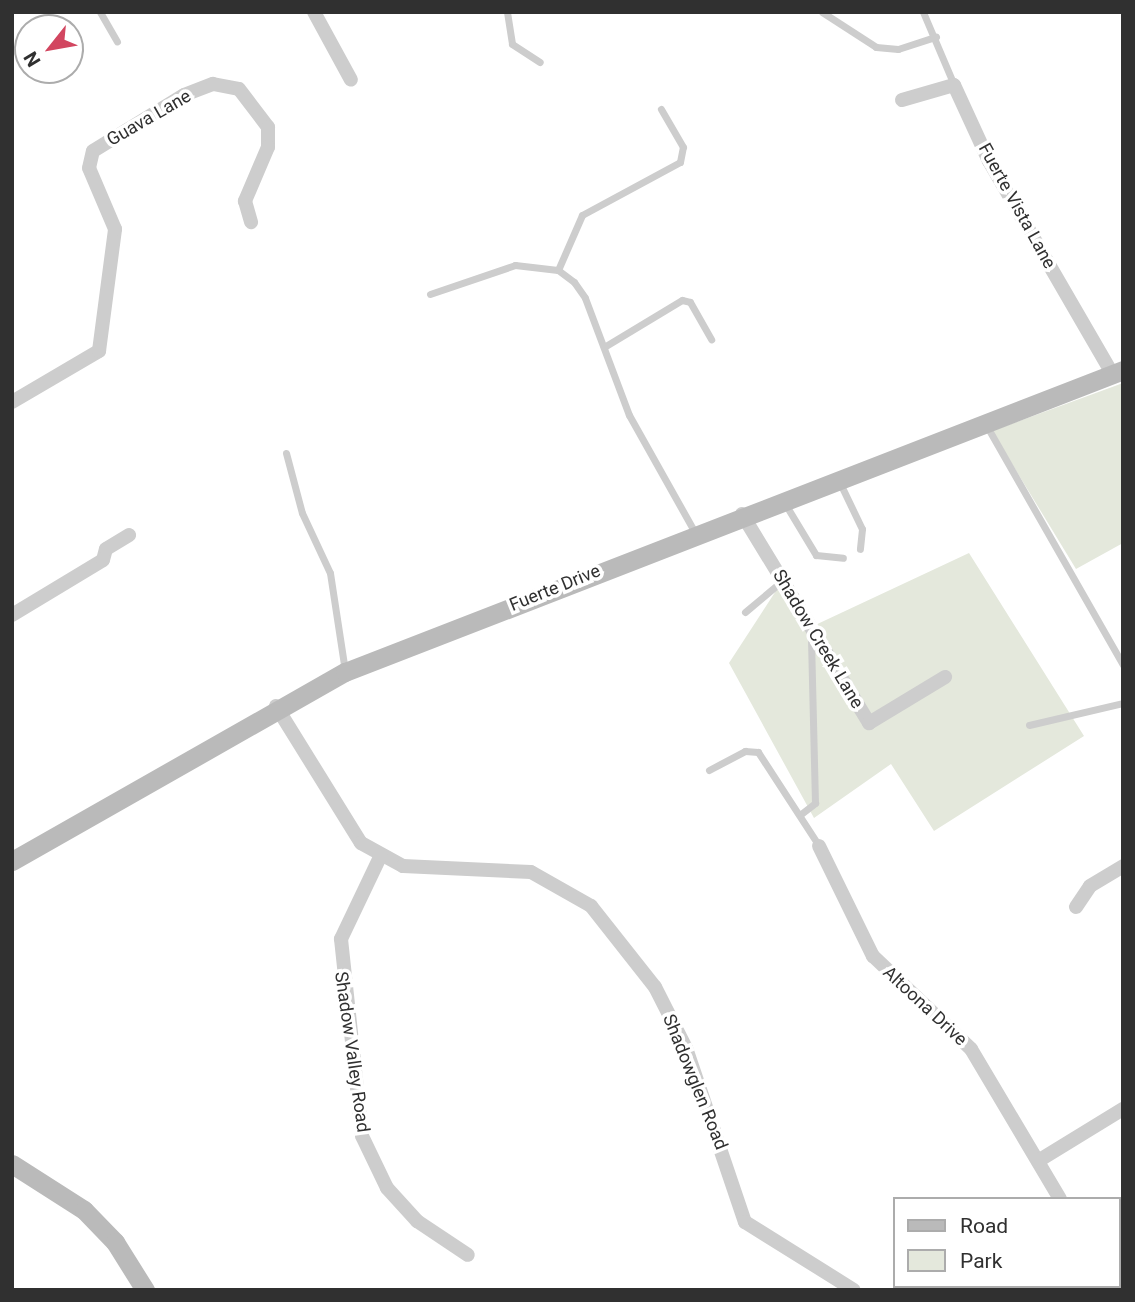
<!DOCTYPE html>
<html>
<head>
<meta charset="utf-8">
<style>
  body { margin:0 }
  #map { position:relative; width:1135px; height:1302px; overflow:hidden; background:#fff; font-family:Roboto,sans-serif }
  div>[style] { position:absolute }
  [style*='--x'] { left:calc(var(--x)*1px); top:calc(var(--y)*1px); width:calc(var(--w)*1px); rotate:calc(var(--a)*1deg) }
  .green>* { inset:0; background:#e4e8dc }
  .lane>* { height:7px; margin:-3.5px; padding:0 3.5px; transform-origin:3.5px; border-radius:3.5px; background:#cdcdcd }
  .street>* { height:14px; margin:-7px; padding:0 7px; transform-origin:7px; border-radius:7px; background:#cdcdcd }
  .secondary>* { height:19px; margin:-9.5px; padding:0 9.5px; transform-origin:9.5px; border-radius:9.5px; background:#bababa }
  span { translate:-50% -50%; white-space:nowrap; text-align:center; line-height:1.15; -webkit-text-stroke:7px #fff; paint-order:stroke }
  .street-label { font-size:18px; color:#303030 }
  .frame { position:absolute; inset:0; border:14px solid #303030; pointer-events:none }
  .legend { position:absolute; left:893px; top:1197px; width:228px; height:91px; box-sizing:border-box; background:#fff; border:2px solid #acacac; margin:0; padding:9px 12px; list-style:none; font-size:21px; color:#303030 }
  .legend li { display:flex; align-items:center; gap:14px; height:35px }
  .legend b { width:35px; border:2px solid #acacac }
  .north { position:absolute; left:14px; top:14px; width:70px; height:70px; box-sizing:border-box; background:#fff; border:2px solid #acacac; border-radius:50%; rotate:239deg; font-size:19px; font-weight:700; line-height:28px; text-align:center; color:#303030 }
  .north::after { content:''; display:block; margin:auto; width:24px; height:32px; background:#d24660; clip-path:polygon(50% 0,100% 100%,50% 72%,0 100%) }
</style>
</head>
<body>
<div id="map">
  <div class="green">
    <div style="clip-path:polygon(1123px 383px,1123px 543px,1076px 569px,992px 431px)"></div>
    <div style="clip-path:polygon(969px 553px,1084px 736px,934px 831px,891px 764px,814px 818px,729px 663px,783px 580px,811px 627px)"></div>
  </div>
  <div class="lane">
    <div style="--x:100;--y:12;--w:34;--a:60"></div>
    <div style="--x:507;--y:12;--w:32;--a:81"></div>
    <div style="--x:512;--y:44;--w:33;--a:33"></div>
    <div style="--x:822;--y:12;--w:64;--a:32.9"></div>
    <div style="--x:876;--y:47;--w:22;--a:5"></div>
    <div style="--x:898;--y:49;--w:40;--a:-18"></div>
    <div style="--x:923;--y:12;--w:79;--a:67"></div>
    <div style="--x:558;--y:270;--w:60;--a:-66.4"></div>
    <div style="--x:582;--y:215;--w:111;--a:-28.4"></div>
    <div style="--x:680;--y:162;--w:15;--a:-79"></div>
    <div style="--x:683;--y:147;--w:44;--a:-120.1"></div>
    <div style="--x:430;--y:294;--w:90;--a:-18.8"></div>
    <div style="--x:515;--y:265;--w:43;--a:6.6"></div>
    <div style="--x:558;--y:270;--w:20;--a:37"></div>
    <div style="--x:574;--y:282;--w:19;--a:55"></div>
    <div style="--x:585;--y:298;--w:125;--a:69.4"></div>
    <div style="--x:629;--y:415;--w:133;--a:60.7"></div>
    <div style="--x:604;--y:347;--w:91;--a:-31.1"></div>
    <div style="--x:682;--y:300;--w:8;--a:14"></div>
    <div style="--x:690;--y:302;--w:43;--a:60.4"></div>
    <div style="--x:985;--y:423;--w:279;--a:60.3"></div>
    <div style="--x:286;--y:453;--w:62;--a:75.1"></div>
    <div style="--x:302;--y:513;--w:66;--a:65"></div>
    <div style="--x:330;--y:573;--w:99;--a:81.3"></div>
    <div style="--x:839;--y:481;--w:53;--a:64.4"></div>
    <div style="--x:862;--y:529;--w:20;--a:96"></div>
    <div style="--x:784;--y:502;--w:62;--a:58.9"></div>
    <div style="--x:816;--y:555;--w:27;--a:6"></div>
    <div style="--x:745;--y:612;--w:48;--a:-40"></div>
    <div style="--x:1029;--y:725;--w:97;--a:-13.2"></div>
    <div style="--x:709;--y:770;--w:41;--a:-27.8"></div>
    <div style="--x:745;--y:751;--w:13;--a:4"></div>
    <div style="--x:758;--y:752;--w:112;--a:57"></div>
    <div style="--x:801;--y:814;--w:18;--a:-38"></div>
    <div style="--x:815;--y:803;--w:168;--a:-91.4"></div>
  </div>
  <div class="street">
    <div style="--x:314;--y:12;--w:77;--a:61.4"></div>
    <div style="--x:902;--y:100;--w:54;--a:-16.1"></div>
    <div style="--x:954;--y:85;--w:84;--a:65.3"></div>
    <div style="--x:989;--y:161;--w:245;--a:59.9"></div>
    <div style="--x:12;--y:402;--w:101;--a:-30.4"></div>
    <div style="--x:99;--y:351;--w:123;--a:-82.5"></div>
    <div style="--x:115;--y:229;--w:66;--a:-113.1"></div>
    <div style="--x:89;--y:168;--w:17;--a:-77"></div>
    <div style="--x:93;--y:151;--w:107;--a:-31.6"></div>
    <div style="--x:184;--y:95;--w:31;--a:-21"></div>
    <div style="--x:213;--y:84;--w:26;--a:11"></div>
    <div style="--x:239;--y:89;--w:48;--a:52.7"></div>
    <div style="--x:268;--y:127;--w:20;--a:90"></div>
    <div style="--x:268;--y:147;--w:59;--a:113.1"></div>
    <div style="--x:245;--y:201;--w:22;--a:74"></div>
    <div style="--x:742;--y:514;--w:245;--a:58.7"></div>
    <div style="--x:869;--y:723;--w:89;--a:-31.2"></div>
    <div style="--x:12;--y:615;--w:106;--a:-31.1"></div>
    <div style="--x:103;--y:560;--w:11;--a:-75"></div>
    <div style="--x:106;--y:549;--w:27;--a:-31"></div>
    <div style="--x:276;--y:706;--w:161;--a:58.2"></div>
    <div style="--x:361;--y:843;--w:48;--a:28.7"></div>
    <div style="--x:403;--y:866;--w:128;--a:2.7"></div>
    <div style="--x:531;--y:872;--w:69;--a:29.5"></div>
    <div style="--x:591;--y:906;--w:103;--a:51.7"></div>
    <div style="--x:655;--y:987;--w:68;--a:63.1"></div>
    <div style="--x:686;--y:1048;--w:184;--a:71.3"></div>
    <div style="--x:745;--y:1222;--w:128;--a:32"></div>
    <div style="--x:819;--y:846;--w:123;--a:63.9"></div>
    <div style="--x:873;--y:956;--w:135;--a:43.5"></div>
    <div style="--x:971;--y:1049;--w:174;--a:59.3"></div>
    <div style="--x:381;--y:855;--w:93;--a:115.5"></div>
    <div style="--x:341;--y:939;--w:198;--a:83.9"></div>
    <div style="--x:362;--y:1136;--w:58;--a:64.3"></div>
    <div style="--x:387;--y:1188;--w:45;--a:47.7"></div>
    <div style="--x:417;--y:1221;--w:61;--a:33.7"></div>
    <div style="--x:1076;--y:907;--w:25;--a:-56"></div>
    <div style="--x:1090;--y:886;--w:39;--a:-31"></div>
    <div style="--x:1038;--y:1161;--w:100;--a:-31.5"></div>
    <div style="--x:1109;--y:1286;--w:4;--a:63"></div>
  </div>
  <div class="secondary">
    <div style="--x:12;--y:861;--w:383;--a:-29.6"></div>
    <div style="--x:345;--y:672;--w:835;--a:-21.21"></div>
    <div style="--x:12;--y:1164;--w:85;--a:32.6"></div>
    <div style="--x:84;--y:1210;--w:45;--a:45.9"></div>
    <div style="--x:115;--y:1242;--w:57;--a:58"></div>
  </div>
  <div class="street-label">
    <span style="left:149px;top:118px;rotate:-30deg">Guava Lane</span>
    <span style="left:1017px;top:206px;rotate:61deg">Fuerte Vista Lane</span>
    <span style="left:555px;top:588px;rotate:-22deg">Fuerte Drive</span>
    <span style="left:818px;top:639px;rotate:59deg">Shadow Creek Lane</span>
    <span style="left:925px;top:1006px;rotate:43deg">Altoona Drive</span>
    <span style="left:352px;top:1052px;rotate:82deg">Shadow Valley Road</span>
    <span style="left:695px;top:1082px;rotate:68deg">Shadowglen Road</span>
  </div>
  <div class="frame"></div>
  <ul class="legend">
  <li><b style="height:9px;background:#bababa"></b>Road</li>
  <li><b style="height:19px;background:#e4e8dc"></b>Park</li>
  </ul>
  <div class="north">N</div>
</div>
</body>
</html>
